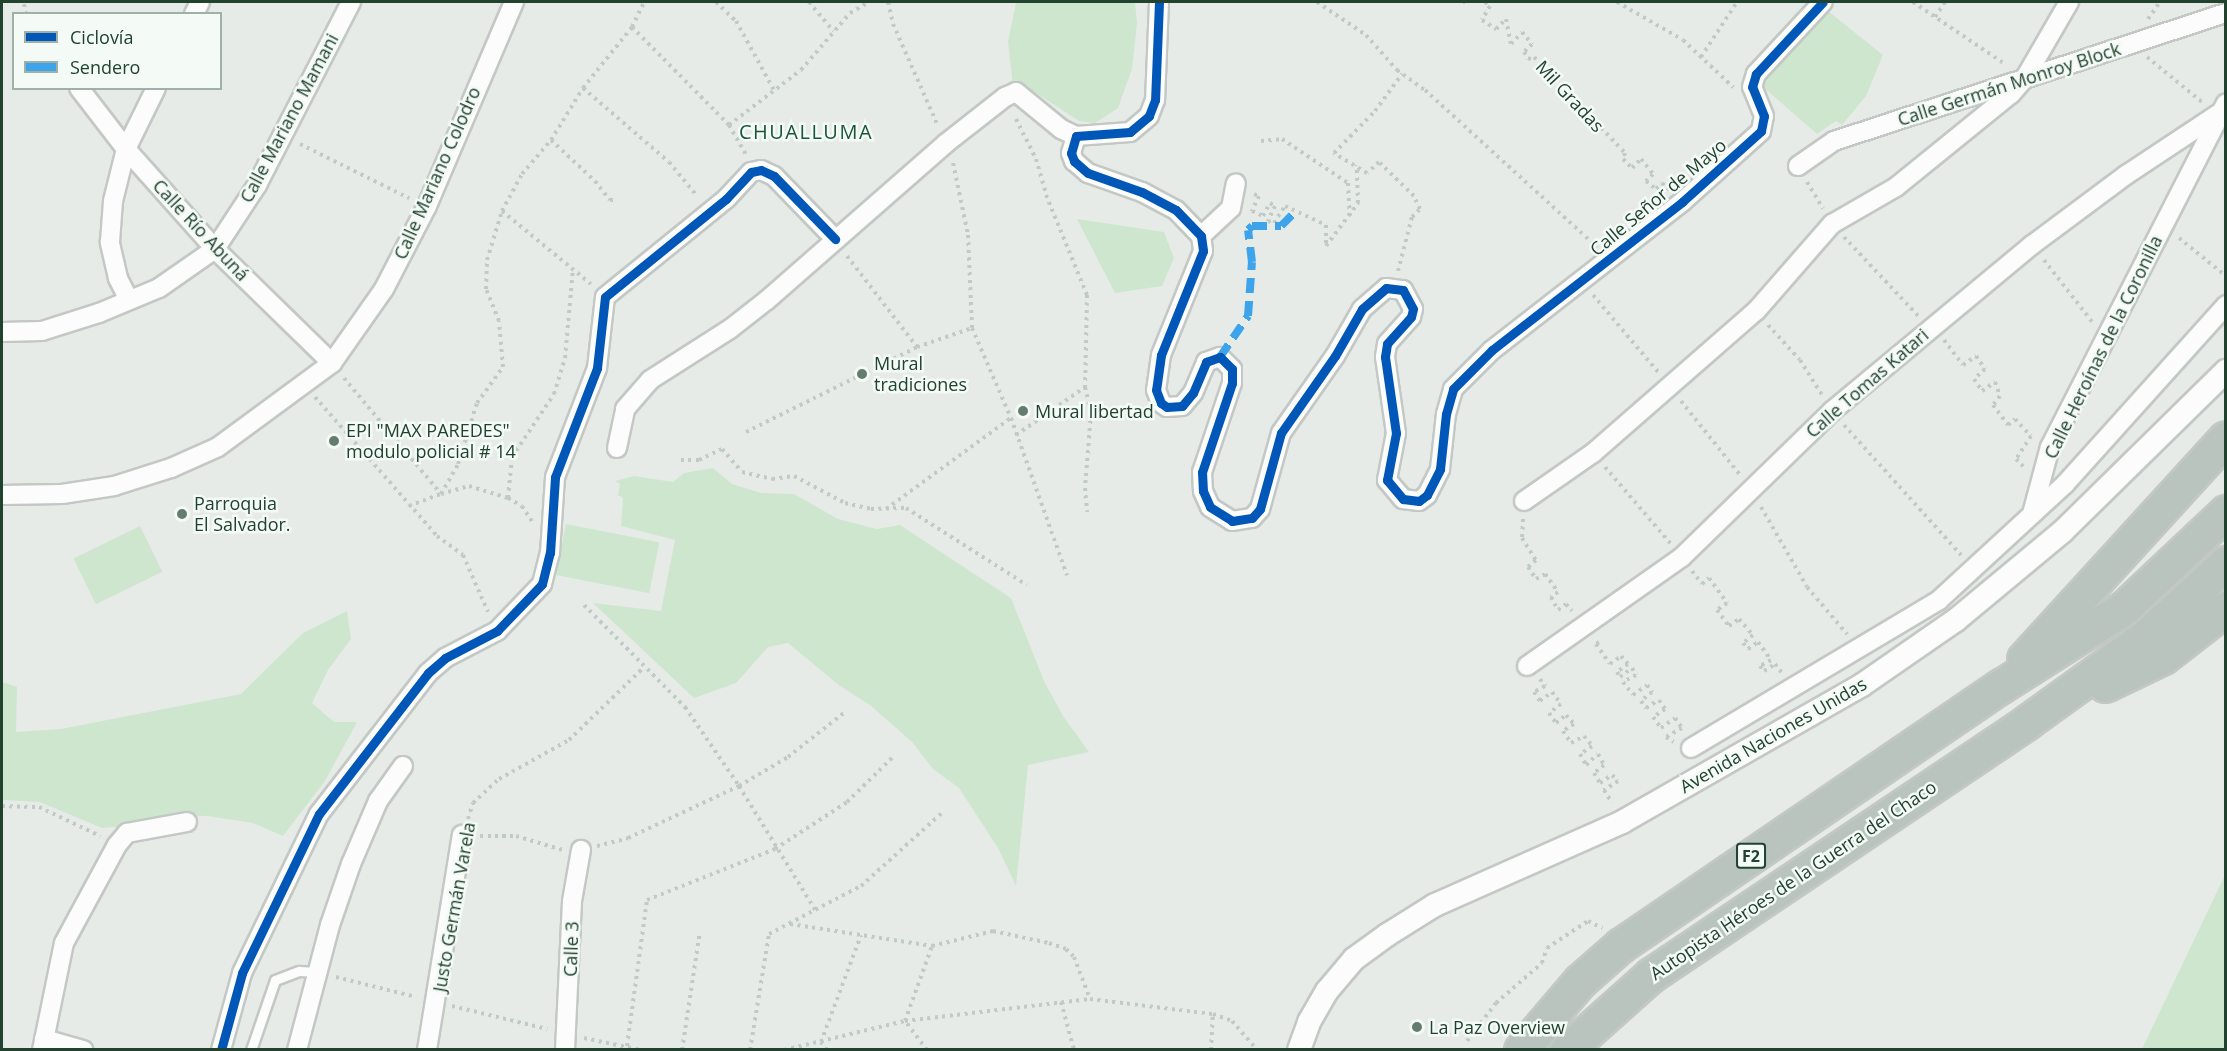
<!DOCTYPE html>
<html>
<head>
<meta charset="utf-8">
<style>
  body { margin:0 }
  #map { position:relative; width:2227px; height:1051px; overflow:hidden; background:#e6ebe7; font-family:"Open Sans",sans-serif }
  div>[style] { position:absolute }
  [style*='--x'] { left:calc(var(--x)*1px); top:calc(var(--y)*1px); width:calc(var(--w)*1px); rotate:calc(var(--a)*1deg) }
  .green>* { inset:0; background:#cee6ce; transform-origin:0 0 }
  .path>* { height:4px; margin-top:-2px; transform-origin:0; background:repeating-linear-gradient(90deg,#c1cbc5 0 3px,transparent 0 7.5px) }
  .roads { filter:drop-shadow(2px 0 #c3c8c4) drop-shadow(-2px 0 #c3c8c4) drop-shadow(0 2px #c3c8c4) drop-shadow(0 -2px #c3c8c4) }
  .service>* { height:9px; margin:-4.5px; padding:0 4.5px; transform-origin:4.5px; border-radius:4.5px; background:#fbfcfb }
  .minor>* { height:18px; margin:-9px; padding:0 9px; transform-origin:9px; border-radius:9px; background:#fbfcfb }
  .tertiary>* { height:22px; margin:-11px; padding:0 11px; transform-origin:11px; border-radius:11px; background:#fbfcfb }
  .motorway>* { height:33px; margin:-16.5px; padding:0 16.5px; transform-origin:16.5px; border-radius:16.5px; background:#bac4bf }
  .quiet>* { height:8px; margin-top:-4px; transform-origin:0; background:repeating-linear-gradient(90deg,#3da4eb 0 15px,transparent 0 23px) }
  .cycleway>* { height:9px; margin:-4.5px; padding:0 4.5px; transform-origin:4.5px; border-radius:4.5px; background:#0057b8 }
  .dots>* { width:16px; height:16px; translate:-50% -50%; box-sizing:border-box; border:3px solid #f4faf5; border-radius:50% }
  span { translate:-50% -50%; white-space:nowrap; text-align:center; line-height:1.15; -webkit-text-stroke:5px #f4faf5; paint-order:stroke }
  .shield-label span { padding:2px 4px; background:#f4faf5; border:2px solid; border-radius:4px; -webkit-text-stroke-width:0 }
  .shield-label { font-size:16px; color:#20422f; font-weight:700 }
  .street-label { font-size:18px; color:#20422f }
  .poi-label { font-size:18px; color:#20422f }
  .left { translate:0 -50%; text-align:left }
  .neighbourhood-label { font-size:20px; color:#1a5637; letter-spacing:1.5px }
  .frame { position:absolute; inset:0; border:3px solid #20422f; pointer-events:none }
  .legend { position:absolute; left:12px; top:12px; width:210px; height:78px; box-sizing:border-box; background:#f4faf5; border:2px solid #9fb0a6; margin:0; padding:8px 10px; list-style:none; font-size:18px; color:#20422f }
  .legend li { display:flex; align-items:center; gap:12px; height:30px }
  .legend b { width:30px; border:2px solid #9fb0a6 }
</style>
</head>
<body>
<div id="map">
  <div class="green">
    <div style="clip-path:polygon(1016px 2px,1135px 2px,1137px 23px,1132px 69px,1118px 108px,1095px 123px,1079px 121px,1030px 89px,1013px 86px,1008px 42px)"></div>
    <div style="clip-path:polygon(1823px 7px,1883px 55px,1866px 96px,1842px 125px,1836px 121px,1817px 134px,1761px 85px)"></div>
    <div style="clip-path:polygon(1077px 219px,1164px 232px,1174px 258px,1162px 286px,1115px 293px)"></div>
    <div style="clip-path:polygon(713px 468px,732px 484px,761px 493px,794px 494px,838px 519px,877px 529px,900px 525px,1011px 598px,1044px 681px,1063px 716px,1089px 752px,1028px 765px,1016px 886px,998px 848px,959px 788px,933px 769px,912px 742px,870px 705px,840px 686px,788px 643px,768px 647px,736px 683px,694px 698px,593px 603px,661px 611px,675px 540px,621px 526px,623px 498px,618px 495px,620px 484px,615px 481px,634px 476px,673px 482px,684px 473px)"></div>
    <div style="left:566px;top:524px;width:95px;height:52px;rotate:11deg"></div>
    <div style="left:140px;top:526px;width:51px;height:74px;rotate:64deg"></div>
    <div style="clip-path:polygon(347px 611px,351px 639px,328px 670px,312px 703px,334px 722px,357px 722px,325px 781px,283px 836px,253px 823px,207px 816px,179px 815px,156px 824px,102px 828px,40px 802px,2px 800px,2px 682px,17px 687px,16px 732px,61px 729px,241px 694px,303px 633px)"></div>
    <div style="clip-path:polygon(2225px 875px,2225px 1048px,2142px 1049px)"></div>
  </div>
  <div class="path">
    <div style="--x:716;--y:2;--w:28;--a:44"></div>
    <div style="--x:736;--y:21;--w:79;--a:61.2"></div>
    <div style="--x:809;--y:2;--w:38;--a:50"></div>
    <div style="--x:888;--y:2;--w:23;--a:77"></div>
    <div style="--x:893;--y:24;--w:111;--a:66.2"></div>
    <div style="--x:1317;--y:2;--w:59;--a:34"></div>
    <div style="--x:1366;--y:35;--w:47;--a:48.5"></div>
    <div style="--x:1397;--y:70;--w:34;--a:36"></div>
    <div style="--x:1425;--y:90;--w:233;--a:42.4"></div>
    <div style="--x:1463;--y:2;--w:2;--a:0"></div>
    <div style="--x:1485;--y:2;--w:6;--a:39"></div>
    <div style="--x:1490;--y:6;--w:16;--a:120"></div>
    <div style="--x:1482;--y:20;--w:17;--a:33"></div>
    <div style="--x:1496;--y:29;--w:14;--a:-45"></div>
    <div style="--x:1506;--y:19;--w:25;--a:79"></div>
    <div style="--x:1511;--y:44;--w:16;--a:-47"></div>
    <div style="--x:1522;--y:32;--w:16;--a:50"></div>
    <div style="--x:1532;--y:44;--w:11;--a:135"></div>
    <div style="--x:1524;--y:52;--w:8;--a:60"></div>
    <div style="--x:1528;--y:59;--w:6;--a:-18"></div>
    <div style="--x:1534;--y:57;--w:132;--a:46.5"></div>
    <div style="--x:1625;--y:153;--w:6;--a:108"></div>
    <div style="--x:1623;--y:159;--w:13;--a:45"></div>
    <div style="--x:1632;--y:168;--w:13;--a:-45"></div>
    <div style="--x:1641;--y:159;--w:19;--a:51"></div>
    <div style="--x:1653;--y:174;--w:10;--a:135"></div>
    <div style="--x:1646;--y:181;--w:13;--a:39"></div>
    <div style="--x:1656;--y:189;--w:8;--a:-45"></div>
    <div style="--x:1662;--y:183;--w:10;--a:45"></div>
    <div style="--x:1617;--y:2;--w:76;--a:29.9"></div>
    <div style="--x:1683;--y:40;--w:69;--a:43.2"></div>
    <div style="--x:1913;--y:2;--w:111;--a:34"></div>
    <div style="--x:24;--y:4;--w:10;--a:79"></div>
    <div style="--x:1935;--y:17;--w:18;--a:-56"></div>
    <div style="--x:2148;--y:19;--w:21;--a:-55"></div>
    <div style="--x:632;--y:27;--w:138;--a:45.3"></div>
    <div style="--x:729;--y:125;--w:36;--a:60"></div>
    <div style="--x:1701;--y:57;--w:66;--a:-56.8"></div>
    <div style="--x:2147;--y:57;--w:71;--a:39.3"></div>
    <div style="--x:583;--y:88;--w:113;--a:40.7"></div>
    <div style="--x:669;--y:162;--w:45;--a:50.4"></div>
    <div style="--x:1016;--y:119;--w:45;--a:63.4"></div>
    <div style="--x:1036;--y:159;--w:37;--a:74"></div>
    <div style="--x:1046;--y:195;--w:108;--a:67.7"></div>
    <div style="--x:1087;--y:295;--w:92;--a:91.2"></div>
    <div style="--x:1085;--y:387;--w:27;--a:77"></div>
    <div style="--x:1091;--y:413;--w:75;--a:94.6"></div>
    <div style="--x:1085;--y:488;--w:24;--a:85"></div>
    <div style="--x:729;--y:125;--w:91;--a:-37.4"></div>
    <div style="--x:801;--y:70;--w:75;--a:-49.3"></div>
    <div style="--x:850;--y:13;--w:22;--a:-30"></div>
    <div style="--x:551;--y:140;--w:60;--a:43"></div>
    <div style="--x:595;--y:181;--w:24;--a:52"></div>
    <div style="--x:610;--y:200;--w:7;--a:0"></div>
    <div style="--x:1261;--y:141;--w:21;--a:-5"></div>
    <div style="--x:1282;--y:139;--w:79;--a:33.7"></div>
    <div style="--x:1348;--y:183;--w:33;--a:87"></div>
    <div style="--x:300;--y:144;--w:122;--a:26.4"></div>
    <div style="--x:953;--y:163;--w:74;--a:78.2"></div>
    <div style="--x:968;--y:235;--w:93;--a:87.5"></div>
    <div style="--x:972;--y:328;--w:98;--a:66.6"></div>
    <div style="--x:1011;--y:418;--w:167;--a:70.4"></div>
    <div style="--x:1807;--y:182;--w:31;--a:59"></div>
    <div style="--x:1254;--y:194;--w:5;--a:22"></div>
    <div style="--x:1259;--y:196;--w:17;--a:115"></div>
    <div style="--x:1252;--y:211;--w:12;--a:24"></div>
    <div style="--x:1263;--y:216;--w:15;--a:-62"></div>
    <div style="--x:1270;--y:203;--w:6;--a:31"></div>
    <div style="--x:1275;--y:206;--w:17;--a:115"></div>
    <div style="--x:1268;--y:221;--w:6;--a:18"></div>
    <div style="--x:1274;--y:223;--w:20;--a:-57"></div>
    <div style="--x:1285;--y:206;--w:45;--a:24.9"></div>
    <div style="--x:1326;--y:225;--w:21;--a:90"></div>
    <div style="--x:1326;--y:246;--w:54;--a:-53.3"></div>
    <div style="--x:1358;--y:203;--w:38;--a:-92"></div>
    <div style="--x:502;--y:211;--w:115;--a:39.4"></div>
    <div style="--x:1844;--y:237;--w:110;--a:46.8"></div>
    <div style="--x:2179;--y:238;--w:60;--a:39"></div>
    <div style="--x:847;--y:256;--w:115;--a:52.4"></div>
    <div style="--x:917;--y:347;--w:58;--a:-19.1"></div>
    <div style="--x:2044;--y:260;--w:80;--a:52.1"></div>
    <div style="--x:1398;--y:271;--w:56;--a:-75.5"></div>
    <div style="--x:1412;--y:217;--w:11;--a:-45"></div>
    <div style="--x:1420;--y:209;--w:14;--a:-115"></div>
    <div style="--x:1414;--y:196;--w:49;--a:-135.8"></div>
    <div style="--x:1379;--y:162;--w:16;--a:137"></div>
    <div style="--x:1367;--y:173;--w:39;--a:-149"></div>
    <div style="--x:1334;--y:153;--w:59;--a:-45.7"></div>
    <div style="--x:1375;--y:111;--w:46;--a:-53.9"></div>
    <div style="--x:1593;--y:295;--w:101;--a:49.8"></div>
    <div style="--x:1768;--y:325;--w:47;--a:47.6"></div>
    <div style="--x:1800;--y:360;--w:41;--a:57.8"></div>
    <div style="--x:1944;--y:340;--w:31;--a:53"></div>
    <div style="--x:1963;--y:365;--w:16;--a:-35"></div>
    <div style="--x:1976;--y:356;--w:16;--a:55"></div>
    <div style="--x:1985;--y:369;--w:15;--a:138"></div>
    <div style="--x:1974;--y:379;--w:14;--a:56"></div>
    <div style="--x:1982;--y:391;--w:16;--a:-35"></div>
    <div style="--x:1995;--y:382;--w:15;--a:70"></div>
    <div style="--x:2000;--y:396;--w:11;--a:128"></div>
    <div style="--x:1993;--y:405;--w:25;--a:53"></div>
    <div style="--x:2008;--y:425;--w:9;--a:-41"></div>
    <div style="--x:2015;--y:419;--w:23;--a:47"></div>
    <div style="--x:2031;--y:436;--w:27;--a:123"></div>
    <div style="--x:2016;--y:459;--w:14;--a:45"></div>
    <div style="--x:344;--y:378;--w:151;--a:50.1"></div>
    <div style="--x:441;--y:494;--w:29;--a:-16"></div>
    <div style="--x:469;--y:486;--w:41;--a:17.1"></div>
    <div style="--x:508;--y:498;--w:16;--a:30"></div>
    <div style="--x:522;--y:506;--w:20;--a:57"></div>
    <div style="--x:315;--y:397;--w:185;--a:48.7"></div>
    <div style="--x:437;--y:536;--w:32;--a:36"></div>
    <div style="--x:463;--y:555;--w:62;--a:66.3"></div>
    <div style="--x:1681;--y:401;--w:95;--a:51.4"></div>
    <div style="--x:1844;--y:425;--w:175;--a:48"></div>
    <div style="--x:746;--y:432;--w:191;--a:-26.4"></div>
    <div style="--x:1016;--y:435;--w:84;--a:-34.8"></div>
    <div style="--x:681;--y:460;--w:18;--a:0"></div>
    <div style="--x:699;--y:460;--w:25;--a:-26"></div>
    <div style="--x:722;--y:449;--w:30;--a:49"></div>
    <div style="--x:742;--y:472;--w:31;--a:13"></div>
    <div style="--x:772;--y:479;--w:22;--a:-8"></div>
    <div style="--x:794;--y:476;--w:58;--a:27.9"></div>
    <div style="--x:845;--y:503;--w:27;--a:13"></div>
    <div style="--x:871;--y:509;--w:35;--a:-2"></div>
    <div style="--x:906;--y:508;--w:143;--a:32.5"></div>
    <div style="--x:1605;--y:467;--w:101;--a:49.4"></div>
    <div style="--x:508;--y:498;--w:41;--a:-84.4"></div>
    <div style="--x:512;--y:457;--w:76;--a:-56.3"></div>
    <div style="--x:554;--y:394;--w:38;--a:-73"></div>
    <div style="--x:565;--y:358;--w:90;--a:-84.9"></div>
    <div style="--x:409;--y:506;--w:34;--a:-21"></div>
    <div style="--x:441;--y:494;--w:34;--a:-60"></div>
    <div style="--x:458;--y:464;--w:64;--a:-72.7"></div>
    <div style="--x:477;--y:403;--w:44;--a:-54.2"></div>
    <div style="--x:503;--y:367;--w:46;--a:-95"></div>
    <div style="--x:499;--y:321;--w:35;--a:-112"></div>
    <div style="--x:486;--y:289;--w:29;--a:-88"></div>
    <div style="--x:487;--y:260;--w:51;--a:-73"></div>
    <div style="--x:502;--y:211;--w:42;--a:-61.6"></div>
    <div style="--x:522;--y:174;--w:45;--a:-49.5"></div>
    <div style="--x:551;--y:140;--w:61;--a:-58.4"></div>
    <div style="--x:583;--y:88;--w:78;--a:-51.2"></div>
    <div style="--x:632;--y:27;--w:28;--a:-64"></div>
    <div style="--x:1761;--y:507;--w:92;--a:60.1"></div>
    <div style="--x:1807;--y:587;--w:62;--a:49.6"></div>
    <div style="--x:886;--y:509;--w:155;--a:-36.1"></div>
    <div style="--x:1523;--y:519;--w:19;--a:93"></div>
    <div style="--x:1522;--y:538;--w:26;--a:58"></div>
    <div style="--x:1536;--y:560;--w:11;--a:139"></div>
    <div style="--x:1528;--y:567;--w:14;--a:56"></div>
    <div style="--x:1536;--y:579;--w:10;--a:-29"></div>
    <div style="--x:1545;--y:574;--w:22;--a:54"></div>
    <div style="--x:1558;--y:592;--w:9;--a:144"></div>
    <div style="--x:1551;--y:597;--w:15;--a:62"></div>
    <div style="--x:1558;--y:610;--w:10;--a:-37"></div>
    <div style="--x:1566;--y:604;--w:9;--a:49"></div>
    <div style="--x:1692;--y:571;--w:16;--a:52"></div>
    <div style="--x:1702;--y:584;--w:9;--a:-41"></div>
    <div style="--x:1709;--y:578;--w:31;--a:54"></div>
    <div style="--x:1727;--y:603;--w:12;--a:145"></div>
    <div style="--x:1717;--y:610;--w:20;--a:53"></div>
    <div style="--x:1729;--y:626;--w:12;--a:-35"></div>
    <div style="--x:1739;--y:619;--w:21;--a:49"></div>
    <div style="--x:1753;--y:635;--w:13;--a:141"></div>
    <div style="--x:1743;--y:643;--w:8;--a:50"></div>
    <div style="--x:1748;--y:649;--w:12;--a:-35"></div>
    <div style="--x:1758;--y:642;--w:22;--a:54"></div>
    <div style="--x:1771;--y:660;--w:13;--a:151"></div>
    <div style="--x:1760;--y:666;--w:6;--a:51"></div>
    <div style="--x:1764;--y:671;--w:13;--a:-32"></div>
    <div style="--x:1775;--y:664;--w:11;--a:52"></div>
    <div style="--x:584;--y:605;--w:144;--a:45.3"></div>
    <div style="--x:685;--y:707;--w:96;--a:55.6"></div>
    <div style="--x:739;--y:786;--w:147;--a:58.4"></div>
    <div style="--x:1599;--y:642;--w:4;--a:146"></div>
    <div style="--x:1596;--y:644;--w:24;--a:55"></div>
    <div style="--x:1610;--y:664;--w:14;--a:-36"></div>
    <div style="--x:1621;--y:656;--w:11;--a:49"></div>
    <div style="--x:1628;--y:664;--w:14;--a:144"></div>
    <div style="--x:1617;--y:672;--w:6;--a:59"></div>
    <div style="--x:1620;--y:677;--w:15;--a:-37"></div>
    <div style="--x:1632;--y:668;--w:8;--a:60"></div>
    <div style="--x:1636;--y:675;--w:15;--a:152"></div>
    <div style="--x:1623;--y:682;--w:16;--a:52"></div>
    <div style="--x:1633;--y:695;--w:17;--a:-36"></div>
    <div style="--x:1647;--y:685;--w:9;--a:54"></div>
    <div style="--x:1652;--y:692;--w:14;--a:141"></div>
    <div style="--x:1641;--y:701;--w:9;--a:54"></div>
    <div style="--x:1646;--y:708;--w:15;--a:-32"></div>
    <div style="--x:1659;--y:700;--w:11;--a:56"></div>
    <div style="--x:1665;--y:709;--w:14;--a:146"></div>
    <div style="--x:1653;--y:717;--w:14;--a:54"></div>
    <div style="--x:1661;--y:728;--w:17;--a:-36"></div>
    <div style="--x:1675;--y:718;--w:12;--a:55"></div>
    <div style="--x:1682;--y:728;--w:18;--a:151"></div>
    <div style="--x:1666;--y:737;--w:9;--a:32"></div>
    <div style="--x:1540;--y:679;--w:9;--a:54"></div>
    <div style="--x:1545;--y:686;--w:13;--a:151"></div>
    <div style="--x:1534;--y:692;--w:11;--a:56"></div>
    <div style="--x:1540;--y:701;--w:15;--a:-37"></div>
    <div style="--x:1552;--y:692;--w:15;--a:53"></div>
    <div style="--x:1561;--y:704;--w:15;--a:143"></div>
    <div style="--x:1549;--y:713;--w:12;--a:55"></div>
    <div style="--x:1556;--y:723;--w:13;--a:-39"></div>
    <div style="--x:1566;--y:715;--w:12;--a:48"></div>
    <div style="--x:1574;--y:724;--w:13;--a:148"></div>
    <div style="--x:1563;--y:731;--w:14;--a:56"></div>
    <div style="--x:1571;--y:743;--w:15;--a:-28"></div>
    <div style="--x:1584;--y:736;--w:13;--a:51"></div>
    <div style="--x:1592;--y:746;--w:14;--a:146"></div>
    <div style="--x:1580;--y:754;--w:13;--a:61"></div>
    <div style="--x:1586;--y:765;--w:16;--a:-43"></div>
    <div style="--x:1598;--y:754;--w:13;--a:61"></div>
    <div style="--x:1604;--y:765;--w:13;--a:141"></div>
    <div style="--x:1594;--y:773;--w:12;--a:59"></div>
    <div style="--x:1600;--y:783;--w:14;--a:-34"></div>
    <div style="--x:1612;--y:775;--w:8;--a:45"></div>
    <div style="--x:1618;--y:781;--w:17;--a:147"></div>
    <div style="--x:1604;--y:790;--w:15;--a:58"></div>
    <div style="--x:2;--y:806;--w:37;--a:2"></div>
    <div style="--x:39;--y:807;--w:68;--a:25.4"></div>
    <div style="--x:468;--y:819;--w:17;--a:-73"></div>
    <div style="--x:473;--y:803;--w:35;--a:-43"></div>
    <div style="--x:499;--y:779;--w:80;--a:-29.1"></div>
    <div style="--x:569;--y:740;--w:103;--a:-44.2"></div>
    <div style="--x:480;--y:836;--w:36;--a:0"></div>
    <div style="--x:516;--y:836;--w:49;--a:16.6"></div>
    <div style="--x:597;--y:846;--w:32;--a:-14"></div>
    <div style="--x:628;--y:838;--w:123;--a:-25.1"></div>
    <div style="--x:739;--y:786;--w:57;--a:-30.6"></div>
    <div style="--x:788;--y:757;--w:73;--a:-38.3"></div>
    <div style="--x:790;--y:924;--w:144;--a:8.8"></div>
    <div style="--x:932;--y:946;--w:63;--a:-13.8"></div>
    <div style="--x:993;--y:931;--w:57;--a:12.1"></div>
    <div style="--x:1049;--y:943;--w:18;--a:19"></div>
    <div style="--x:1066;--y:949;--w:11;--a:45"></div>
    <div style="--x:1074;--y:957;--w:45;--a:69.1"></div>
    <div style="--x:336;--y:977;--w:82;--a:14"></div>
    <div style="--x:1061;--y:1002;--w:50;--a:74.8"></div>
    <div style="--x:452;--y:1006;--w:98;--a:13.6"></div>
    <div style="--x:584;--y:1038;--w:58;--a:11.9"></div>
    <div style="--x:1467;--y:1041;--w:48;--a:-52.7"></div>
    <div style="--x:1496;--y:1003;--w:61;--a:-41"></div>
    <div style="--x:1542;--y:963;--w:16;--a:-72"></div>
    <div style="--x:1547;--y:948;--w:49;--a:-33.4"></div>
    <div style="--x:1588;--y:921;--w:16;--a:27"></div>
    <div style="--x:627;--y:1046;--w:147;--a:-82.2"></div>
    <div style="--x:647;--y:900;--w:138;--a:-21.7"></div>
    <div style="--x:775;--y:849;--w:86;--a:-33.1"></div>
    <div style="--x:847;--y:802;--w:63;--a:-44.4"></div>
    <div style="--x:682;--y:1050;--w:120;--a:-81.4"></div>
    <div style="--x:750;--y:1050;--w:118;--a:-80.7"></div>
    <div style="--x:769;--y:934;--w:104;--a:-27.6"></div>
    <div style="--x:861;--y:886;--w:110;--a:-42.1"></div>
    <div style="--x:784;--y:1050;--w:124;--a:-13.5"></div>
    <div style="--x:905;--y:1021;--w:186;--a:-6.8"></div>
    <div style="--x:1090;--y:999;--w:124;--a:7"></div>
    <div style="--x:1213;--y:1014;--w:20;--a:20"></div>
    <div style="--x:1232;--y:1021;--w:38;--a:49"></div>
    <div style="--x:827;--y:1050;--w:10;--a:-127"></div>
    <div style="--x:821;--y:1042;--w:114;--a:-69.5"></div>
    <div style="--x:927;--y:1050;--w:36;--a:-127"></div>
    <div style="--x:905;--y:1021;--w:80;--a:-70.2"></div>
    <div style="--x:1211;--y:1050;--w:36;--a:-87"></div>
  </div>
  <div class="roads">
    <div class="service">
      <div style="--x:251;--y:1050;--w:74;--a:-71.1"></div>
      <div style="--x:275;--y:980;--w:26;--a:-21"></div>
      <div style="--x:299;--y:971;--w:19;--a:3"></div>
    </div>
    <div class="minor">
      <div style="--x:1159;--y:2;--w:98;--a:92.3"></div>
      <div style="--x:1155;--y:100;--w:17;--a:111"></div>
      <div style="--x:1149;--y:116;--w:25;--a:140"></div>
      <div style="--x:1130;--y:132;--w:54;--a:175.8"></div>
      <div style="--x:1076;--y:136;--w:18;--a:106"></div>
      <div style="--x:1071;--y:153;--w:9;--a:69"></div>
      <div style="--x:1074;--y:161;--w:18;--a:41"></div>
      <div style="--x:1088;--y:173;--w:57;--a:19.4"></div>
      <div style="--x:1142;--y:192;--w:38;--a:28"></div>
      <div style="--x:1176;--y:210;--w:36;--a:46"></div>
      <div style="--x:1201;--y:236;--w:15;--a:82"></div>
      <div style="--x:1203;--y:251;--w:112;--a:112"></div>
      <div style="--x:1161;--y:355;--w:35;--a:98"></div>
      <div style="--x:1156;--y:390;--w:14;--a:69"></div>
      <div style="--x:1161;--y:403;--w:7;--a:34"></div>
      <div style="--x:1167;--y:407;--w:15;--a:-4"></div>
      <div style="--x:1182;--y:406;--w:17;--a:-50"></div>
      <div style="--x:1193;--y:393;--w:34;--a:-67"></div>
      <div style="--x:1206;--y:362;--w:15;--a:-20"></div>
      <div style="--x:1220;--y:357;--w:17;--a:45"></div>
      <div style="--x:1232;--y:369;--w:14;--a:90"></div>
      <div style="--x:1232;--y:383;--w:94;--a:108.6"></div>
      <div style="--x:1202;--y:472;--w:19;--a:87"></div>
      <div style="--x:1203;--y:491;--w:17;--a:66"></div>
      <div style="--x:1210;--y:507;--w:26;--a:32"></div>
      <div style="--x:1232;--y:521;--w:20;--a:-9"></div>
      <div style="--x:1252;--y:518;--w:12;--a:-48"></div>
      <div style="--x:1260;--y:509;--w:79;--a:-74.6"></div>
      <div style="--x:1281;--y:433;--w:94;--a:-55"></div>
      <div style="--x:1335;--y:356;--w:54;--a:-60.1"></div>
      <div style="--x:1362;--y:309;--w:32;--a:-41"></div>
      <div style="--x:1386;--y:288;--w:17;--a:7"></div>
      <div style="--x:1403;--y:290;--w:21;--a:62"></div>
      <div style="--x:1413;--y:309;--w:8;--a:104"></div>
      <div style="--x:1411;--y:317;--w:36;--a:132"></div>
      <div style="--x:1387;--y:344;--w:13;--a:99"></div>
      <div style="--x:1385;--y:357;--w:77;--a:81.8"></div>
      <div style="--x:1396;--y:433;--w:48;--a:100.8"></div>
      <div style="--x:1387;--y:480;--w:25;--a:50"></div>
      <div style="--x:1403;--y:499;--w:16;--a:7"></div>
      <div style="--x:1419;--y:501;--w:10;--a:-37"></div>
      <div style="--x:1427;--y:495;--w:29;--a:-63"></div>
      <div style="--x:1440;--y:469;--w:55;--a:-83.8"></div>
      <div style="--x:1446;--y:414;--w:26;--a:-74"></div>
      <div style="--x:1453;--y:389;--w:55;--a:-45"></div>
      <div style="--x:1492;--y:350;--w:241;--a:-37.9"></div>
      <div style="--x:1682;--y:202;--w:106;--a:-41.9"></div>
      <div style="--x:1761;--y:131;--w:15;--a:-79"></div>
      <div style="--x:1764;--y:116;--w:31;--a:-112"></div>
      <div style="--x:1752;--y:87;--w:14;--a:-73"></div>
      <div style="--x:1756;--y:74;--w:98;--a:-47.1"></div>
      <div style="--x:194;--y:14;--w:13;--a:-63"></div>
      <div style="--x:79;--y:88;--w:77;--a:52.4"></div>
      <div style="--x:126;--y:149;--w:134;--a:48.3"></div>
      <div style="--x:215;--y:249;--w:163;--a:44.3"></div>
      <div style="--x:1798;--y:166;--w:44;--a:-34.8"></div>
      <div style="--x:1834;--y:141;--w:412;--a:-18.1"></div>
      <div style="--x:1201;--y:236;--w:41;--a:-43"></div>
      <div style="--x:1231;--y:208;--w:25;--a:-79"></div>
      <div style="--x:129;--y:300;--w:25;--a:-117"></div>
      <div style="--x:118;--y:278;--w:37;--a:-103"></div>
      <div style="--x:110;--y:242;--w:41;--a:-85.8"></div>
      <div style="--x:113;--y:201;--w:54;--a:-76"></div>
      <div style="--x:126;--y:149;--w:68;--a:-63.8"></div>
      <div style="--x:2;--y:332;--w:40;--a:-1.4"></div>
      <div style="--x:42;--y:331;--w:60;--a:-17.5"></div>
      <div style="--x:99;--y:313;--w:65;--a:-22.6"></div>
      <div style="--x:159;--y:288;--w:68;--a:-34.9"></div>
      <div style="--x:215;--y:249;--w:77;--a:-56.7"></div>
      <div style="--x:257;--y:185;--w:206;--a:-62.8"></div>
      <div style="--x:617;--y:448;--w:40;--a:-78"></div>
      <div style="--x:625;--y:409;--w:38;--a:-49"></div>
      <div style="--x:650;--y:380;--w:95;--a:-32.5"></div>
      <div style="--x:730;--y:329;--w:47;--a:-38.1"></div>
      <div style="--x:767;--y:300;--w:237;--a:-41.2"></div>
      <div style="--x:945;--y:144;--w:76;--a:-38.1"></div>
      <div style="--x:1005;--y:97;--w:12;--a:-24"></div>
      <div style="--x:1016;--y:92;--w:58;--a:39.4"></div>
      <div style="--x:1061;--y:129;--w:17;--a:25"></div>
      <div style="--x:2;--y:495;--w:60;--a:-1"></div>
      <div style="--x:62;--y:494;--w:53;--a:-8.7"></div>
      <div style="--x:114;--y:486;--w:60;--a:-17.5"></div>
      <div style="--x:171;--y:468;--w:51;--a:-24.1"></div>
      <div style="--x:218;--y:447;--w:142;--a:-36.4"></div>
      <div style="--x:332;--y:363;--w:90;--a:-54.9"></div>
      <div style="--x:384;--y:289;--w:93;--a:-62.6"></div>
      <div style="--x:427;--y:206;--w:222;--a:-66.9"></div>
      <div style="--x:1524;--y:501;--w:84;--a:-34.8"></div>
      <div style="--x:1593;--y:453;--w:216;--a:-41.1"></div>
      <div style="--x:1756;--y:311;--w:116;--a:-48.9"></div>
      <div style="--x:1832;--y:224;--w:74;--a:-30"></div>
      <div style="--x:1896;--y:187;--w:148;--a:-39"></div>
      <div style="--x:2011;--y:94;--w:21;--a:-49"></div>
      <div style="--x:2025;--y:78;--w:88;--a:-59.9"></div>
      <div style="--x:2032;--y:514;--w:69;--a:-75"></div>
      <div style="--x:2050;--y:447;--w:386;--a:-62.9"></div>
      <div style="--x:1527;--y:666;--w:189;--a:-35.1"></div>
      <div style="--x:1682;--y:557;--w:209;--a:-44.2"></div>
      <div style="--x:1832;--y:411;--w:260;--a:-39.7"></div>
      <div style="--x:2032;--y:245;--w:117;--a:-36.7"></div>
      <div style="--x:2126;--y:175;--w:110;--a:-33.5"></div>
      <div style="--x:1691;--y:748;--w:289;--a:-30.8"></div>
      <div style="--x:1939;--y:600;--w:171;--a:-42.6"></div>
      <div style="--x:2065;--y:484;--w:241;--a:-48"></div>
      <div style="--x:44;--y:1039;--w:41;--a:15.8"></div>
      <div style="--x:42;--y:1050;--w:109;--a:-78.4"></div>
      <div style="--x:64;--y:943;--w:111;--a:-61.6"></div>
      <div style="--x:117;--y:845;--w:16;--a:-50"></div>
      <div style="--x:127;--y:833;--w:61;--a:-10.4"></div>
      <div style="--x:221;--y:1050;--w:80;--a:-74.7"></div>
      <div style="--x:242;--y:973;--w:177;--a:-64.2"></div>
      <div style="--x:319;--y:814;--w:178;--a:-52.3"></div>
      <div style="--x:428;--y:673;--w:23;--a:-41"></div>
      <div style="--x:445;--y:658;--w:59;--a:-27.4"></div>
      <div style="--x:497;--y:631;--w:65;--a:-46.2"></div>
      <div style="--x:542;--y:584;--w:32;--a:-76"></div>
      <div style="--x:550;--y:553;--w:76;--a:-86.2"></div>
      <div style="--x:555;--y:477;--w:117;--a:-68.9"></div>
      <div style="--x:597;--y:368;--w:71;--a:-83.6"></div>
      <div style="--x:605;--y:297;--w:156;--a:-39"></div>
      <div style="--x:726;--y:199;--w:37;--a:-47"></div>
      <div style="--x:751;--y:172;--w:10;--a:-11"></div>
      <div style="--x:761;--y:170;--w:14;--a:25"></div>
      <div style="--x:774;--y:176;--w:88;--a:45.9"></div>
      <div style="--x:297;--y:1050;--w:129;--a:-75.2"></div>
      <div style="--x:330;--y:925;--w:65;--a:-71"></div>
      <div style="--x:351;--y:864;--w:69;--a:-66.8"></div>
      <div style="--x:378;--y:801;--w:43;--a:-54.5"></div>
      <div style="--x:427;--y:1050;--w:218;--a:-80.8"></div>
      <div style="--x:565;--y:1050;--w:149;--a:-87.3"></div>
      <div style="--x:572;--y:901;--w:52;--a:-80"></div>
    </div>
    <div class="tertiary">
      <div style="--x:1299;--y:1050;--w:30;--a:-70"></div>
      <div style="--x:1309;--y:1022;--w:36;--a:-60"></div>
      <div style="--x:1327;--y:991;--w:42;--a:-49.8"></div>
      <div style="--x:1354;--y:959;--w:41;--a:-36"></div>
      <div style="--x:1387;--y:935;--w:57;--a:-32"></div>
      <div style="--x:1435;--y:905;--w:205;--a:-23.9"></div>
      <div style="--x:1622;--y:822;--w:276;--a:-29.7"></div>
      <div style="--x:1862;--y:685;--w:114;--a:-34.7"></div>
      <div style="--x:1956;--y:620;--w:138;--a:-39.7"></div>
      <div style="--x:2062;--y:532;--w:230;--a:-44.5"></div>
    </div>
    <div class="motorway">
      <div style="--x:2024;--y:659;--w:299;--a:-47.6"></div>
      <div style="--x:2105;--y:685;--w:64;--a:-25.8"></div>
      <div style="--x:2163;--y:657;--w:80;--a:-37.9"></div>
      <div style="--x:1521;--y:1050;--w:91;--a:-49.5"></div>
      <div style="--x:1580;--y:981;--w:55;--a:-41.3"></div>
      <div style="--x:1621;--y:945;--w:460;--a:-34.3"></div>
      <div style="--x:2001;--y:686;--w:146;--a:-32.4"></div>
      <div style="--x:2124;--y:608;--w:140;--a:-43.3"></div>
      <div style="--x:1567;--y:1050;--w:113;--a:-41.8"></div>
      <div style="--x:1651;--y:975;--w:453;--a:-33.9"></div>
      <div style="--x:2027;--y:722;--w:145;--a:-35.8"></div>
      <div style="--x:2145;--y:637;--w:110;--a:-42.4"></div>
    </div>
  </div>
  <div class="quiet">
    <div style="--x:1220;--y:357;--w:50;--a:-55.7"></div>
    <div style="--x:1248;--y:316;--w:54;--a:-85.8"></div>
    <div style="--x:1252;--y:262;--w:32;--a:-97"></div>
    <div style="--x:1248;--y:230;--w:6;--a:-45"></div>
    <div style="--x:1252;--y:226;--w:29;--a:0"></div>
    <div style="--x:1281;--y:226;--w:21;--a:-45"></div>
  </div>
  <div class="cycleway">
    <div style="--x:1159;--y:2;--w:98;--a:92.3"></div>
    <div style="--x:1155;--y:100;--w:17;--a:111"></div>
    <div style="--x:1149;--y:116;--w:25;--a:140"></div>
    <div style="--x:1130;--y:132;--w:54;--a:175.8"></div>
    <div style="--x:1076;--y:136;--w:18;--a:106"></div>
    <div style="--x:1071;--y:153;--w:9;--a:69"></div>
    <div style="--x:1074;--y:161;--w:18;--a:41"></div>
    <div style="--x:1088;--y:173;--w:57;--a:19.4"></div>
    <div style="--x:1142;--y:192;--w:38;--a:28"></div>
    <div style="--x:1176;--y:210;--w:36;--a:46"></div>
    <div style="--x:1201;--y:236;--w:15;--a:82"></div>
    <div style="--x:1203;--y:251;--w:112;--a:112"></div>
    <div style="--x:1161;--y:355;--w:35;--a:98"></div>
    <div style="--x:1156;--y:390;--w:14;--a:69"></div>
    <div style="--x:1161;--y:403;--w:7;--a:34"></div>
    <div style="--x:1167;--y:407;--w:15;--a:-4"></div>
    <div style="--x:1182;--y:406;--w:17;--a:-50"></div>
    <div style="--x:1193;--y:393;--w:34;--a:-67"></div>
    <div style="--x:1206;--y:362;--w:15;--a:-20"></div>
    <div style="--x:1220;--y:357;--w:17;--a:45"></div>
    <div style="--x:1232;--y:369;--w:14;--a:90"></div>
    <div style="--x:1232;--y:383;--w:94;--a:108.6"></div>
    <div style="--x:1202;--y:472;--w:19;--a:87"></div>
    <div style="--x:1203;--y:491;--w:17;--a:66"></div>
    <div style="--x:1210;--y:507;--w:26;--a:32"></div>
    <div style="--x:1232;--y:521;--w:20;--a:-9"></div>
    <div style="--x:1252;--y:518;--w:12;--a:-48"></div>
    <div style="--x:1260;--y:509;--w:79;--a:-74.6"></div>
    <div style="--x:1281;--y:433;--w:94;--a:-55"></div>
    <div style="--x:1335;--y:356;--w:54;--a:-60.1"></div>
    <div style="--x:1362;--y:309;--w:32;--a:-41"></div>
    <div style="--x:1386;--y:288;--w:17;--a:7"></div>
    <div style="--x:1403;--y:290;--w:21;--a:62"></div>
    <div style="--x:1413;--y:309;--w:8;--a:104"></div>
    <div style="--x:1411;--y:317;--w:36;--a:132"></div>
    <div style="--x:1387;--y:344;--w:13;--a:99"></div>
    <div style="--x:1385;--y:357;--w:77;--a:81.8"></div>
    <div style="--x:1396;--y:433;--w:48;--a:100.8"></div>
    <div style="--x:1387;--y:480;--w:25;--a:50"></div>
    <div style="--x:1403;--y:499;--w:16;--a:7"></div>
    <div style="--x:1419;--y:501;--w:10;--a:-37"></div>
    <div style="--x:1427;--y:495;--w:29;--a:-63"></div>
    <div style="--x:1440;--y:469;--w:55;--a:-83.8"></div>
    <div style="--x:1446;--y:414;--w:26;--a:-74"></div>
    <div style="--x:1453;--y:389;--w:55;--a:-45"></div>
    <div style="--x:1492;--y:350;--w:241;--a:-37.9"></div>
    <div style="--x:1682;--y:202;--w:106;--a:-41.9"></div>
    <div style="--x:1761;--y:131;--w:15;--a:-79"></div>
    <div style="--x:1764;--y:116;--w:31;--a:-112"></div>
    <div style="--x:1752;--y:87;--w:14;--a:-73"></div>
    <div style="--x:1756;--y:74;--w:98;--a:-47.1"></div>
    <div style="--x:221;--y:1050;--w:80;--a:-74.7"></div>
    <div style="--x:242;--y:973;--w:177;--a:-64.2"></div>
    <div style="--x:319;--y:814;--w:178;--a:-52.3"></div>
    <div style="--x:428;--y:673;--w:23;--a:-41"></div>
    <div style="--x:445;--y:658;--w:59;--a:-27.4"></div>
    <div style="--x:497;--y:631;--w:65;--a:-46.2"></div>
    <div style="--x:542;--y:584;--w:32;--a:-76"></div>
    <div style="--x:550;--y:553;--w:76;--a:-86.2"></div>
    <div style="--x:555;--y:477;--w:117;--a:-68.9"></div>
    <div style="--x:597;--y:368;--w:71;--a:-83.6"></div>
    <div style="--x:605;--y:297;--w:156;--a:-39"></div>
    <div style="--x:726;--y:199;--w:37;--a:-47"></div>
    <div style="--x:751;--y:172;--w:10;--a:-11"></div>
    <div style="--x:761;--y:170;--w:14;--a:25"></div>
    <div style="--x:774;--y:176;--w:88;--a:45.9"></div>
  </div>
  <div class="dots">
    <div style="left:862px;top:374px;background:#657d6f"></div>
    <div style="left:1023px;top:411px;background:#657d6f"></div>
    <div style="left:334px;top:441px;background:#657d6f"></div>
    <div style="left:182px;top:514px;background:#657d6f"></div>
    <div style="left:1417px;top:1027px;background:#657d6f"></div>
  </div>
  <div class="shield-label">
    <span style="left:1751px;top:856px">F2</span>
  </div>
  <div class="street-label">
    <span style="left:2009px;top:84px;rotate:-18deg">Calle Germán Monroy Block</span>
    <span style="left:1570px;top:96px;rotate:47deg">Mil Gradas</span>
    <span style="left:289px;top:118px;rotate:-62deg">Calle Mariano Mamani</span>
    <span style="left:437px;top:173px;rotate:-66deg">Calle Mariano Colodro</span>
    <span style="left:1658px;top:197px;rotate:-40deg">Calle Señor de Mayo</span>
    <span style="left:201px;top:230px;rotate:47deg">Calle Río Abuná</span>
    <span style="left:2103px;top:347px;rotate:-64deg">Calle Heroínas de la Coronilla</span>
    <span style="left:1867px;top:383px;rotate:-41deg">Calle Tomas Katari</span>
    <span style="left:1773px;top:735px;rotate:-30deg">Avenida Naciones Unidas</span>
    <span style="left:1793px;top:880px;rotate:-34deg">Autopista Héroes de la Guerra del Chaco</span>
    <span style="left:454px;top:907px;rotate:-80deg">Justo Germán Varela</span>
    <span style="left:571px;top:949px;rotate:-88deg">Calle 3</span>
  </div>
  <div class="poi-label">
    <span class="left" style="left:874px;top:374px">Mural<br>tradiciones</span>
    <span class="left" style="left:1035px;top:411px">Mural libertad</span>
    <span class="left" style="left:346px;top:441px">EPI "MAX PAREDES"<br>modulo policial # 14</span>
    <span class="left" style="left:194px;top:514px">Parroquia<br>El Salvador.</span>
    <span class="left" style="left:1429px;top:1027px">La Paz Overview</span>
  </div>
  <div class="neighbourhood-label">
    <span style="left:806px;top:131px">CHUALLUMA</span>
  </div>
  <div class="frame"></div>
  <ul class="legend">
  <li><b style="height:8px;background:#0057b8"></b>Ciclovía</li>
  <li><b style="height:8px;background:#3da4eb"></b>Sendero</li>
  </ul>
</div>
</body>
</html>
